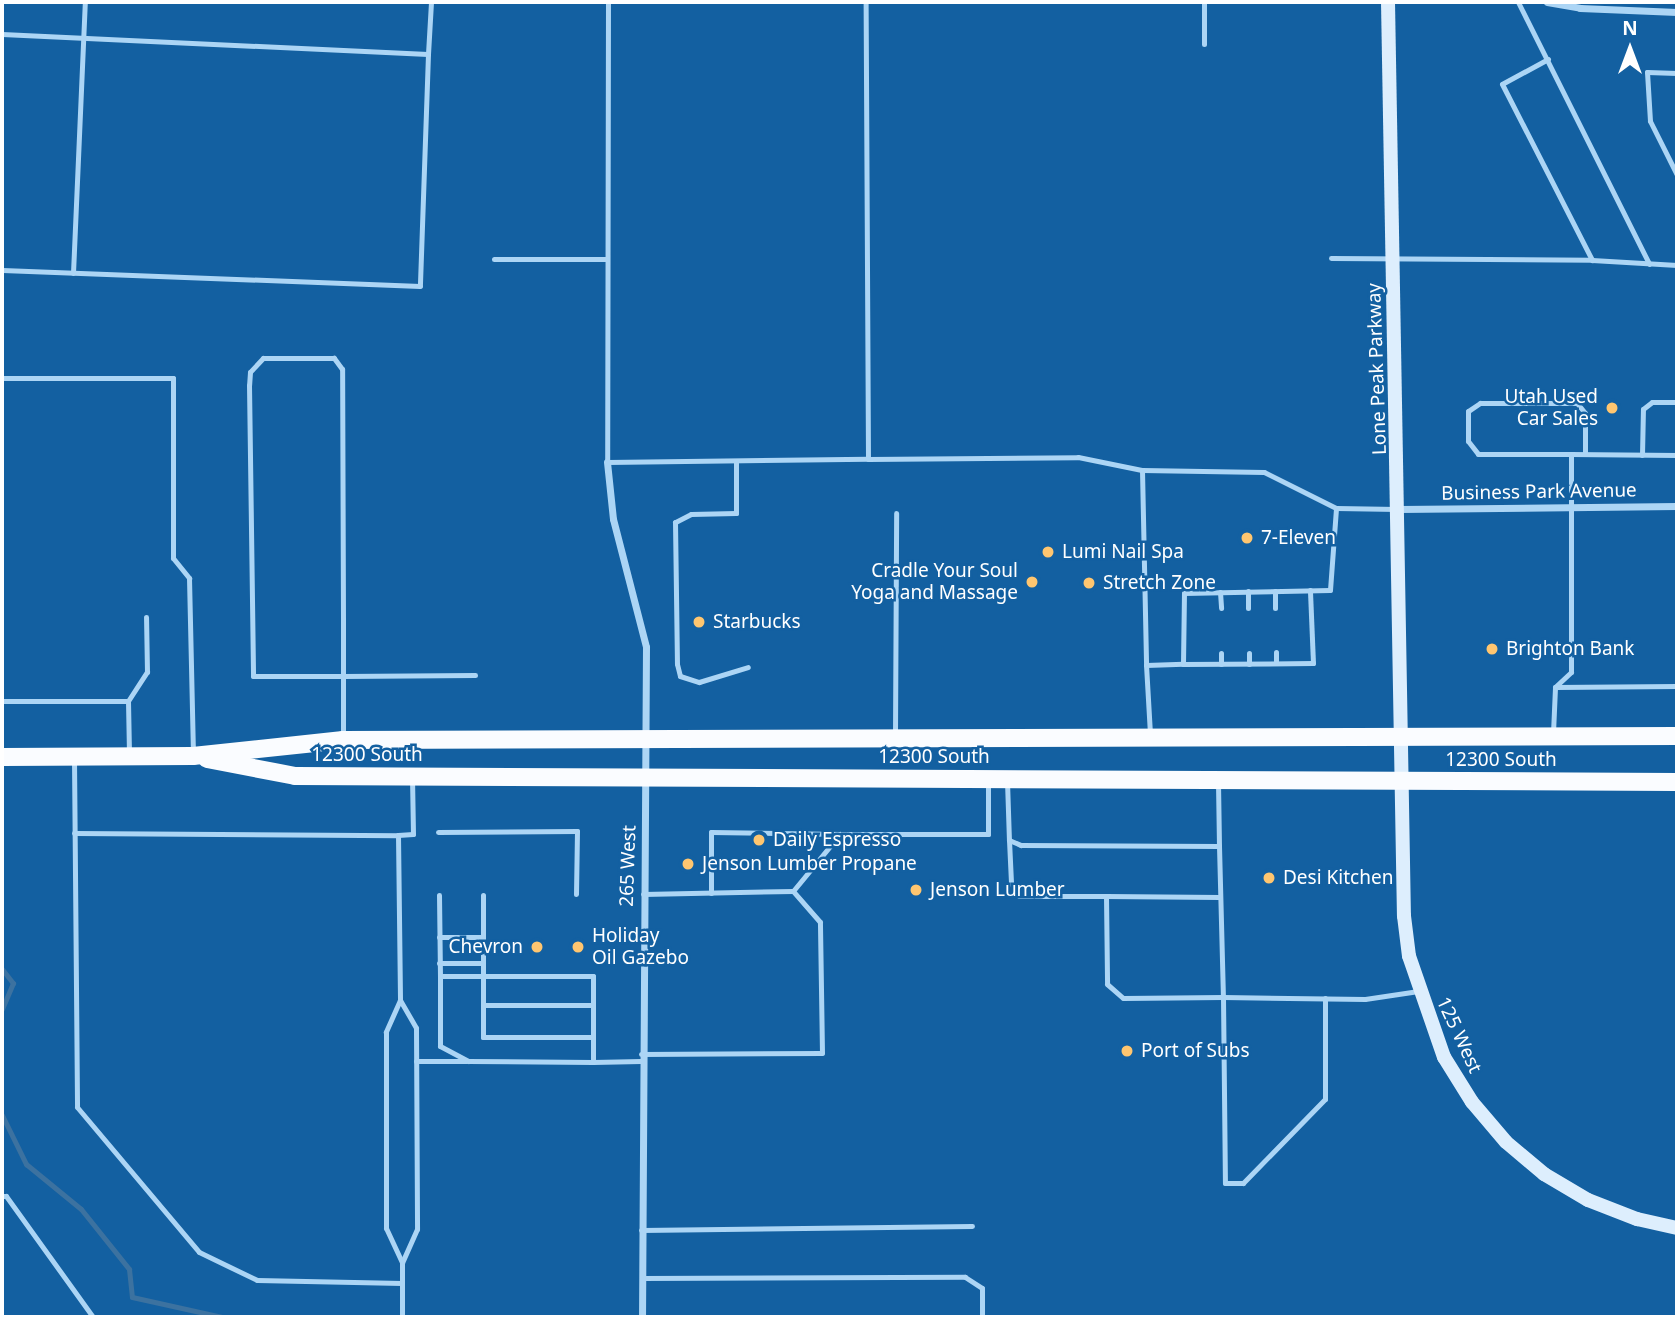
<!DOCTYPE html>
<html>
<head>
<meta charset="utf-8">
<style>
  body { margin:0 }
  #map { position:relative; width:1679px; height:1319px; overflow:hidden; background:#1360a1; font-family:"Noto Sans",sans-serif }
  div>[style] { position:absolute }
  [style*='--x'] { left:calc(var(--x)*1px); top:calc(var(--y)*1px); width:calc(var(--w)*1px); rotate:calc(var(--a)*1deg) }
  .stream>* { height:5px; margin:-2.5px; padding:0 2.5px; transform-origin:2.5px; border-radius:2.5px; background:#3c72a0 }
  .lane>* { height:5px; margin:-2.5px; padding:0 2.5px; transform-origin:2.5px; border-radius:2.5px; background:#acd5f5 }
  .street>* { height:7px; margin:-3.5px; padding:0 3.5px; transform-origin:3.5px; border-radius:3.5px; background:#acd5f5 }
  .secondary>* { height:14px; margin:-7px; padding:0 7px; transform-origin:7px; border-radius:7px; background:#ddeefd }
  .primary>* { height:18px; margin:-9px; padding:0 9px; transform-origin:9px; border-radius:9px; background:#fafcff }
  .dots>* { width:19px; height:19px; translate:-50% -50%; box-sizing:border-box; border:4px solid #1360a1; border-radius:50% }
  span { translate:-50% -50%; white-space:nowrap; text-align:center; line-height:1.15; -webkit-text-stroke:5px #1360a1; paint-order:stroke }
  .street-label { font-size:19px; color:#fff }
  .poi-label { font-size:19px; color:#fff }
  .right { translate:-100% -50%; text-align:right }
  .left { translate:0 -50%; text-align:left }
  .frame { position:absolute; inset:0; border:4px solid #fff; pointer-events:none }
  .north { position:absolute; left:1595px; top:14px; width:70px; height:70px; -webkit-text-stroke:5px #1360a1; paint-order:stroke; rotate:0deg; font-size:19px; font-weight:700; line-height:28px; text-align:center; color:#fff }
  .north::after { content:''; display:block; margin:auto; width:24px; height:32px; background:#fff; clip-path:polygon(50% 0,100% 100%,50% 72%,0 100%) }
</style>
</head>
<body>
<div id="map">
  <div class="stream">
    <div style="--x:2;--y:969;--w:18;--a:52"></div>
    <div style="--x:13;--y:983;--w:28;--a:113"></div>
    <div style="--x:2;--y:1115;--w:55;--a:63.9"></div>
    <div style="--x:26;--y:1164;--w:71;--a:39.3"></div>
    <div style="--x:81;--y:1209;--w:77;--a:51.3"></div>
    <div style="--x:129;--y:1269;--w:28;--a:84"></div>
    <div style="--x:132;--y:1297;--w:92;--a:12.5"></div>
  </div>
  <div class="lane">
    <div style="--x:608;--y:2;--w:460;--a:90.1"></div>
    <div style="--x:607;--y:462;--w:261;--a:-0.7"></div>
    <div style="--x:868;--y:459;--w:457;--a:-90.3"></div>
    <div style="--x:1204;--y:2;--w:42;--a:90"></div>
    <div style="--x:1518;--y:2;--w:293;--a:63.4"></div>
    <div style="--x:2;--y:34;--w:426;--a:2.7"></div>
    <div style="--x:428;--y:54;--w:232;--a:92"></div>
    <div style="--x:420;--y:286;--w:418;--a:-177.8"></div>
    <div style="--x:428;--y:54;--w:52;--a:-86.7"></div>
    <div style="--x:1548;--y:59;--w:52;--a:151.5"></div>
    <div style="--x:1502;--y:84;--w:198;--a:62.9"></div>
    <div style="--x:1677;--y:73;--w:30;--a:-178"></div>
    <div style="--x:1647;--y:72;--w:49;--a:86.5"></div>
    <div style="--x:1650;--y:121;--w:60;--a:63.4"></div>
    <div style="--x:1331;--y:258;--w:261;--a:0.4"></div>
    <div style="--x:1592;--y:260;--w:85;--a:3.4"></div>
    <div style="--x:494;--y:259;--w:111;--a:0"></div>
    <div style="--x:73;--y:273;--w:271;--a:-87.5"></div>
    <div style="--x:2;--y:378;--w:171;--a:0"></div>
    <div style="--x:173;--y:378;--w:180;--a:90"></div>
    <div style="--x:173;--y:558;--w:26;--a:51"></div>
    <div style="--x:189;--y:578;--w:175;--a:88.7"></div>
    <div style="--x:1585;--y:454;--w:41;--a:-90"></div>
    <div style="--x:1585;--y:413;--w:13;--a:-129"></div>
    <div style="--x:1577;--y:403;--w:97;--a:180"></div>
    <div style="--x:1480;--y:403;--w:14;--a:146"></div>
    <div style="--x:1468;--y:411;--w:30;--a:90"></div>
    <div style="--x:1468;--y:441;--w:16;--a:52"></div>
    <div style="--x:1478;--y:454;--w:93;--a:0"></div>
    <div style="--x:1571;--y:454;--w:106;--a:0.5"></div>
    <div style="--x:1642;--y:455;--w:46;--a:-88.8"></div>
    <div style="--x:1643;--y:409;--w:11;--a:-38"></div>
    <div style="--x:1652;--y:402;--w:25;--a:0"></div>
    <div style="--x:868;--y:459;--w:210;--a:-0.5"></div>
    <div style="--x:1078;--y:457;--w:65;--a:11.5"></div>
    <div style="--x:1142;--y:470;--w:122;--a:0.9"></div>
    <div style="--x:1264;--y:472;--w:80;--a:26.6"></div>
    <div style="--x:1336;--y:508;--w:61;--a:0.9"></div>
    <div style="--x:736;--y:461;--w:52;--a:90"></div>
    <div style="--x:736;--y:513;--w:45;--a:178.7"></div>
    <div style="--x:691;--y:514;--w:18;--a:153"></div>
    <div style="--x:675;--y:522;--w:142;--a:89.2"></div>
    <div style="--x:677;--y:664;--w:12;--a:76"></div>
    <div style="--x:680;--y:676;--w:20;--a:18"></div>
    <div style="--x:699;--y:682;--w:51;--a:-17"></div>
    <div style="--x:1142;--y:470;--w:195;--a:88.8"></div>
    <div style="--x:1248;--y:591;--w:17;--a:90"></div>
    <div style="--x:1275;--y:591;--w:17;--a:90"></div>
    <div style="--x:1220;--y:592;--w:16;--a:86"></div>
    <div style="--x:1276;--y:652;--w:11;--a:90"></div>
    <div style="--x:1221;--y:653;--w:11;--a:90"></div>
    <div style="--x:1249;--y:653;--w:11;--a:90"></div>
    <div style="--x:1183;--y:664;--w:130;--a:-0.4"></div>
    <div style="--x:1313;--y:663;--w:73;--a:-92.4"></div>
    <div style="--x:1555;--y:687;--w:122;--a:-0.5"></div>
    <div style="--x:2;--y:701;--w:126;--a:0"></div>
    <div style="--x:128;--y:701;--w:52;--a:88.9"></div>
    <div style="--x:128;--y:701;--w:35;--a:-57"></div>
    <div style="--x:147;--y:672;--w:55;--a:-91"></div>
    <div style="--x:1553;--y:733;--w:46;--a:-87.5"></div>
    <div style="--x:1555;--y:687;--w:22;--a:-43"></div>
    <div style="--x:1571;--y:672;--w:218;--a:-90"></div>
    <div style="--x:1150;--y:734;--w:69;--a:-93.3"></div>
    <div style="--x:1146;--y:665;--w:37;--a:-2"></div>
    <div style="--x:1183;--y:664;--w:71;--a:-89.2"></div>
    <div style="--x:1184;--y:593;--w:146;--a:-1.2"></div>
    <div style="--x:1330;--y:590;--w:82;--a:-85.8"></div>
    <div style="--x:895;--y:735;--w:222;--a:-89.7"></div>
    <div style="--x:343;--y:737;--w:118;--a:-90"></div>
    <div style="--x:343;--y:619;--w:250;--a:-90.2"></div>
    <div style="--x:342;--y:369;--w:14;--a:-126"></div>
    <div style="--x:334;--y:358;--w:71;--a:180"></div>
    <div style="--x:263;--y:358;--w:19;--a:133"></div>
    <div style="--x:250;--y:372;--w:13;--a:94"></div>
    <div style="--x:249;--y:385;--w:291;--a:89.2"></div>
    <div style="--x:253;--y:676;--w:90;--a:0"></div>
    <div style="--x:343;--y:676;--w:132;--a:-0.4"></div>
    <div style="--x:74;--y:759;--w:348;--a:89.5"></div>
    <div style="--x:77;--y:1107;--w:189;--a:49.9"></div>
    <div style="--x:199;--y:1252;--w:64;--a:25.8"></div>
    <div style="--x:257;--y:1280;--w:145;--a:1.2"></div>
    <div style="--x:402;--y:1283;--w:34;--a:90"></div>
    <div style="--x:1007;--y:781;--w:59;--a:88.1"></div>
    <div style="--x:1009;--y:840;--w:13;--a:23"></div>
    <div style="--x:1021;--y:845;--w:198;--a:0.3"></div>
    <div style="--x:1219;--y:846;--w:63;--a:-90.9"></div>
    <div style="--x:438;--y:832;--w:139;--a:-0.4"></div>
    <div style="--x:577;--y:831;--w:63;--a:90.9"></div>
    <div style="--x:74;--y:833;--w:324;--a:0.4"></div>
    <div style="--x:398;--y:835;--w:165;--a:89.3"></div>
    <div style="--x:400;--y:1000;--w:35;--a:114"></div>
    <div style="--x:386;--y:1032;--w:196;--a:90"></div>
    <div style="--x:386;--y:1228;--w:38;--a:65"></div>
    <div style="--x:402;--y:1263;--w:20;--a:90"></div>
    <div style="--x:398;--y:835;--w:15;--a:-4"></div>
    <div style="--x:413;--y:834;--w:55;--a:-91"></div>
    <div style="--x:1009;--y:840;--w:43;--a:87.3"></div>
    <div style="--x:1011;--y:883;--w:15;--a:58"></div>
    <div style="--x:1019;--y:896;--w:87;--a:0"></div>
    <div style="--x:1106;--y:896;--w:88;--a:89.3"></div>
    <div style="--x:1107;--y:984;--w:21;--a:41"></div>
    <div style="--x:1123;--y:998;--w:100;--a:-0.6"></div>
    <div style="--x:1223;--y:997;--w:186;--a:89.4"></div>
    <div style="--x:1225;--y:1183;--w:18;--a:0"></div>
    <div style="--x:1243;--y:1183;--w:117;--a:-45.7"></div>
    <div style="--x:1325;--y:1099;--w:101;--a:-90"></div>
    <div style="--x:1219;--y:846;--w:151;--a:88.5"></div>
    <div style="--x:1223;--y:997;--w:142;--a:0.8"></div>
    <div style="--x:1365;--y:999;--w:54;--a:-8.6"></div>
    <div style="--x:793;--y:891;--w:74;--a:-50.5"></div>
    <div style="--x:840;--y:834;--w:148;--a:0"></div>
    <div style="--x:988;--y:834;--w:51;--a:-90"></div>
    <div style="--x:711;--y:893;--w:61;--a:-90"></div>
    <div style="--x:711;--y:832;--w:129;--a:0.9"></div>
    <div style="--x:439;--y:895;--w:81;--a:89.3"></div>
    <div style="--x:483;--y:895;--w:142;--a:90"></div>
    <div style="--x:483;--y:1037;--w:109;--a:0"></div>
    <div style="--x:1106;--y:896;--w:114;--a:0.5"></div>
    <div style="--x:439;--y:937;--w:44;--a:0"></div>
    <div style="--x:439;--y:963;--w:44;--a:0"></div>
    <div style="--x:400;--y:1000;--w:32;--a:60"></div>
    <div style="--x:416;--y:1028;--w:201;--a:89.7"></div>
    <div style="--x:417;--y:1229;--w:36;--a:114"></div>
    <div style="--x:483;--y:1005;--w:109;--a:0"></div>
    <div style="--x:641;--y:1054;--w:181;--a:-0.3"></div>
    <div style="--x:822;--y:1053;--w:131;--a:-90.9"></div>
    <div style="--x:820;--y:922;--w:41;--a:-131.1"></div>
    <div style="--x:793;--y:891;--w:150;--a:178.9"></div>
    <div style="--x:416;--y:1061;--w:50;--a:0"></div>
    <div style="--x:593;--y:1062;--w:86;--a:-90"></div>
    <div style="--x:593;--y:976;--w:153;--a:180"></div>
    <div style="--x:440;--y:976;--w:70;--a:90"></div>
    <div style="--x:440;--y:1046;--w:32;--a:28"></div>
    <div style="--x:468;--y:1061;--w:125;--a:0.5"></div>
    <div style="--x:593;--y:1062;--w:48;--a:-1.2"></div>
    <div style="--x:2;--y:1196;--w:4;--a:0"></div>
    <div style="--x:6;--y:1196;--w:149;--a:54.3"></div>
    <div style="--x:641;--y:1230;--w:331;--a:-0.7"></div>
    <div style="--x:642;--y:1278;--w:323;--a:-0.2"></div>
    <div style="--x:965;--y:1277;--w:20;--a:33"></div>
    <div style="--x:982;--y:1288;--w:29;--a:90"></div>
  </div>
  <div class="street">
    <div style="--x:1547;--y:2;--w:34;--a:10"></div>
    <div style="--x:1580;--y:8;--w:97;--a:2.4"></div>
    <div style="--x:607;--y:462;--w:57;--a:84"></div>
    <div style="--x:613;--y:519;--w:132;--a:75.5"></div>
    <div style="--x:646;--y:647;--w:670;--a:90.34"></div>
    <div style="--x:1400;--y:509;--w:277;--a:-0.6"></div>
  </div>
  <div class="secondary">
    <div style="--x:1388;--y:2;--w:914;--a:89"></div>
    <div style="--x:1404;--y:916;--w:40;--a:82.9"></div>
    <div style="--x:1409;--y:956;--w:107;--a:70.9"></div>
    <div style="--x:1444;--y:1057;--w:53;--a:58.1"></div>
    <div style="--x:1472;--y:1102;--w:52;--a:49.6"></div>
    <div style="--x:1506;--y:1142;--w:50;--a:40.1"></div>
    <div style="--x:1544;--y:1174;--w:51;--a:30.6"></div>
    <div style="--x:1588;--y:1200;--w:53;--a:21.2"></div>
    <div style="--x:1637;--y:1219;--w:41;--a:12.7"></div>
  </div>
  <div class="primary">
    <div style="--x:2;--y:757;--w:191;--a:-0.3"></div>
    <div style="--x:193;--y:756;--w:151;--a:-6.1"></div>
    <div style="--x:343;--y:740;--w:1334;--a:-0.17"></div>
    <div style="--x:207;--y:759;--w:90;--a:10.9"></div>
    <div style="--x:295;--y:776;--w:1382;--a:0.25"></div>
  </div>
  <div class="dots">
    <div style="left:1612px;top:408px;background:#ffc670"></div>
    <div style="left:1247px;top:538px;background:#ffc670"></div>
    <div style="left:1048px;top:552px;background:#ffc670"></div>
    <div style="left:1032px;top:582px;background:#ffc670"></div>
    <div style="left:1089px;top:583px;background:#ffc670"></div>
    <div style="left:699px;top:622px;background:#ffc670"></div>
    <div style="left:1492px;top:649px;background:#ffc670"></div>
    <div style="left:759px;top:840px;background:#ffc670"></div>
    <div style="left:688px;top:864px;background:#ffc670"></div>
    <div style="left:1269px;top:878px;background:#ffc670"></div>
    <div style="left:916px;top:890px;background:#ffc670"></div>
    <div style="left:537px;top:947px;background:#ffc670"></div>
    <div style="left:578px;top:947px;background:#ffc670"></div>
    <div style="left:1127px;top:1051px;background:#ffc670"></div>
  </div>
  <div class="street-label">
    <span style="left:1377px;top:369px;rotate:-92deg">Lone Peak Parkway</span>
    <span style="left:1539px;top:492px;rotate:-1deg">Business Park Avenue</span>
    <span style="left:367px;top:755px">12300 South</span>
    <span style="left:934px;top:757px">12300 South</span>
    <span style="left:1501px;top:760px">12300 South</span>
    <span style="left:628px;top:866px;rotate:-88deg">265 West</span>
    <span style="left:1459px;top:1035px;rotate:65deg">125 West</span>
  </div>
  <div class="poi-label">
    <span class="right" style="left:1598px;top:408px">Utah Used<br>Car Sales</span>
    <span class="left" style="left:1261px;top:538px">7-Eleven</span>
    <span class="left" style="left:1062px;top:552px">Lumi Nail Spa</span>
    <span class="right" style="left:1018px;top:582px">Cradle Your Soul<br>Yoga and Massage</span>
    <span class="left" style="left:1103px;top:583px">Stretch Zone</span>
    <span class="left" style="left:713px;top:622px">Starbucks</span>
    <span class="left" style="left:1506px;top:649px">Brighton Bank</span>
    <span class="left" style="left:773px;top:840px">Daily Espresso</span>
    <span class="left" style="left:702px;top:864px">Jenson Lumber Propane</span>
    <span class="left" style="left:1283px;top:878px">Desi Kitchen</span>
    <span class="left" style="left:930px;top:890px">Jenson Lumber</span>
    <span class="left" style="left:592px;top:947px">Holiday<br>Oil Gazebo</span>
    <span class="right" style="left:523px;top:947px">Chevron</span>
    <span class="left" style="left:1141px;top:1051px">Port of Subs</span>
  </div>
  <div class="frame"></div>
  <div class="north">N</div>
</div>
</body>
</html>
